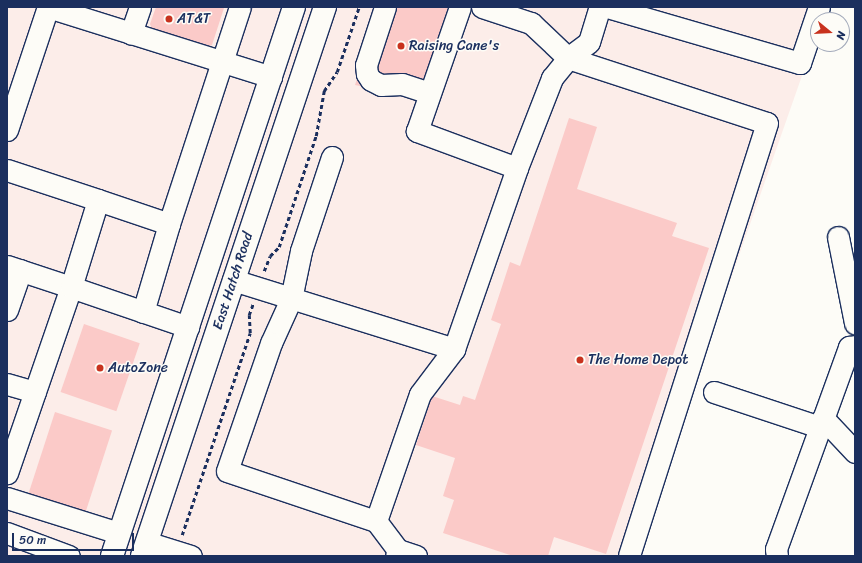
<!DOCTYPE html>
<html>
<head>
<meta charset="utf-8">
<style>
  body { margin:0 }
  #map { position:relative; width:862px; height:563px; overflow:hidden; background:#fdfcf7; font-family:Sriracha,sans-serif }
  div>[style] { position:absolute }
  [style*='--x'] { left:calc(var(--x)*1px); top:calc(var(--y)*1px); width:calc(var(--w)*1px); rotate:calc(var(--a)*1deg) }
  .built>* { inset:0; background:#fcede9 }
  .building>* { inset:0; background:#fbcac8; transform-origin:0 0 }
  .path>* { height:2.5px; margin-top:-1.25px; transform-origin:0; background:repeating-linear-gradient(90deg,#1b2f5e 0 4px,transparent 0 7px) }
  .roads { filter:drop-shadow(1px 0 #1b2f5e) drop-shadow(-1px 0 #1b2f5e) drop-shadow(0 1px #1b2f5e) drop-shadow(0 -1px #1b2f5e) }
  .minor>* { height:21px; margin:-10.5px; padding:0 10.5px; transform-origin:10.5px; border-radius:10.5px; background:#fdfcf7 }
  .major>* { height:22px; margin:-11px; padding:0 11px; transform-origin:11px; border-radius:11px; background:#fdfcf7 }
  .dots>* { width:11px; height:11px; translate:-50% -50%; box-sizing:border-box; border:2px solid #fdfcf7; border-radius:50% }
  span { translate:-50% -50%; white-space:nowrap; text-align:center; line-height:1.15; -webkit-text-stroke:3px #fdfcf7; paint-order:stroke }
  .poi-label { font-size:14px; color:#1b2f5e }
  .left { translate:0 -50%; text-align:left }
  .street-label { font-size:14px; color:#1b2f5e }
  .frame { position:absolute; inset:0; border:8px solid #1b2f5e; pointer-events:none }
  .north { position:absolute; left:810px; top:12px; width:40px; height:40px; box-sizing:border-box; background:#fdfcf7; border:1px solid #a3aaba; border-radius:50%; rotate:108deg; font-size:11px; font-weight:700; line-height:16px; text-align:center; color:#1b2f5e }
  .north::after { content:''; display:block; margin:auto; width:14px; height:18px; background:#c8321e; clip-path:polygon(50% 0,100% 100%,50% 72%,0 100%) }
  .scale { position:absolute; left:12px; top:533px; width:122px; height:18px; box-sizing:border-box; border:2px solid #1b2f5e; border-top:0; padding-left:5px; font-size:12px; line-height:14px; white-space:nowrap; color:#1b2f5e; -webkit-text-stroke:3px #fdfcf7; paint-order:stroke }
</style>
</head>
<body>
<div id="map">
  <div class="built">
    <div style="clip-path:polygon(7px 7px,826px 7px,634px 556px,7px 556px)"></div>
  </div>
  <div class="building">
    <div style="clip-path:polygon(156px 7px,223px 7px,224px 8px,212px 45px,206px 47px,152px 29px,150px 24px)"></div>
    <div style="clip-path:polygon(380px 7px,448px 7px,418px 98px,355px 85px)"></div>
    <div style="clip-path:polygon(569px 118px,597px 127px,577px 189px,677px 223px,672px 236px,709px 248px,606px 554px,554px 537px,548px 556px,513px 556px,443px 533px,454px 500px,443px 496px,455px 458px,416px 445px,432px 396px,460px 405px,463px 396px,475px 400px,501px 324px,491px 320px,510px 262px,520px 266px)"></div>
    <div style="left:84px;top:324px;width:59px;height:72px;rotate:19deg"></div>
    <div style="left:55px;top:412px;width:60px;height:86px;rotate:18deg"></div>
  </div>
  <div class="path">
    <div style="--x:264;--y:271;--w:16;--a:-68"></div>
    <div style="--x:270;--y:256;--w:13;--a:-45"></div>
    <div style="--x:279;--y:247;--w:117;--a:-71.6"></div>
    <div style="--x:316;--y:136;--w:46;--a:-79.9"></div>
    <div style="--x:324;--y:91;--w:23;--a:-56"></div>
    <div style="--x:337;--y:72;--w:69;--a:-71.3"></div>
    <div style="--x:182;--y:535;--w:213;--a:-71.4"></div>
    <div style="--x:250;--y:333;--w:18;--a:-93"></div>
    <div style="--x:249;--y:315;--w:12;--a:-70"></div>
  </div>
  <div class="roads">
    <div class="minor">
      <div style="--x:48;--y:7;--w:87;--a:17.4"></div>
      <div style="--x:140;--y:7;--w:28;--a:109"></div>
      <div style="--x:131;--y:33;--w:147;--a:17.4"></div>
      <div style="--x:385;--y:7;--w:61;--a:108.1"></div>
      <div style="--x:366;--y:65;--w:9;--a:84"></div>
      <div style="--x:367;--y:74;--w:7;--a:56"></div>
      <div style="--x:371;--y:80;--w:11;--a:27"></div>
      <div style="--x:381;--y:85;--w:21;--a:-3"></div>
      <div style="--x:402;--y:84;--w:29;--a:18"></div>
      <div style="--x:482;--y:7;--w:52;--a:18.1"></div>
      <div style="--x:531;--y:23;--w:51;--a:43.4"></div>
      <div style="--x:568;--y:58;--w:209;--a:18.1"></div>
      <div style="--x:767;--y:123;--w:454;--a:107.7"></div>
      <div style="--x:607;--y:7;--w:201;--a:16.2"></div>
      <div style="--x:800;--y:63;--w:59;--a:-71.3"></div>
      <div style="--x:7;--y:130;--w:130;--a:-71.6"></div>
      <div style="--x:332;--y:157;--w:99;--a:108.3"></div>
      <div style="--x:301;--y:251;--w:49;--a:101.8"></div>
      <div style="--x:291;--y:299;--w:48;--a:114.4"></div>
      <div style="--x:271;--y:343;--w:135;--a:109"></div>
      <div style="--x:227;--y:471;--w:157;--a:18.6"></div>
      <div style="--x:376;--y:521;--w:36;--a:53"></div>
      <div style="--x:398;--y:550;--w:6;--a:108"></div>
      <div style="--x:517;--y:168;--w:97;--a:-68.7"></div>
      <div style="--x:552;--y:78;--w:26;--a:-51"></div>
      <div style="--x:568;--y:58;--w:26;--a:-37"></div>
      <div style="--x:589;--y:42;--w:37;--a:-73"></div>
      <div style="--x:7;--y:170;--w:96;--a:18.2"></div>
      <div style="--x:169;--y:224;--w:228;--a:-71.9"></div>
      <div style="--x:838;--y:237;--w:88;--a:78.8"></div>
      <div style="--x:7;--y:266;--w:67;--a:18.2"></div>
      <div style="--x:71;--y:287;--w:197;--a:109"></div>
      <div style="--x:233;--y:280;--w:232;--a:17.3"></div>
      <div style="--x:7;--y:310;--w:42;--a:-70.7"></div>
      <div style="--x:143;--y:312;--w:92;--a:-73.5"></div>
      <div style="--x:169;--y:224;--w:75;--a:-161.3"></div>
      <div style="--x:98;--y:200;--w:91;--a:107.2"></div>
      <div style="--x:71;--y:287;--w:124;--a:18.9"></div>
      <div style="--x:7;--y:384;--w:29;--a:16"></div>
      <div style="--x:714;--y:392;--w:112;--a:18.3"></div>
      <div style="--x:823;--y:418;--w:47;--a:46.7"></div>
      <div style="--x:7;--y:498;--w:117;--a:17.4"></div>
      <div style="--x:376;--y:521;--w:134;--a:-70.9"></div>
      <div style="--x:420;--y:394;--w:56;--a:-52.9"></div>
      <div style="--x:454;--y:349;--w:192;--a:-70.8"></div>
      <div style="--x:517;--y:168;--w:107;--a:-159.7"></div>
      <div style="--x:417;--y:131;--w:131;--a:-70.9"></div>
      <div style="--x:7;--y:533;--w:66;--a:20.4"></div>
      <div style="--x:146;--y:542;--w:47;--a:17.3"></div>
      <div style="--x:398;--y:550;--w:19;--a:18"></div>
      <div style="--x:777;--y:556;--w:7;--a:-98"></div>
      <div style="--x:776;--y:549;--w:215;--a:-70.1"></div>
      <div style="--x:849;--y:347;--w:6;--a:-9"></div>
    </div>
    <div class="major">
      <div style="--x:112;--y:556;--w:578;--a:-71.66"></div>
      <div style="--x:142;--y:556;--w:579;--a:-71.57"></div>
    </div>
  </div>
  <div class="dots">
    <div style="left:169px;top:19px;background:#c8321e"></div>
    <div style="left:401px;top:46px;background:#c8321e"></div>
    <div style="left:580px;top:360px;background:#c8321e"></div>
    <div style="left:100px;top:368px;background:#c8321e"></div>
  </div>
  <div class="poi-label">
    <span class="left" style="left:177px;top:19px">AT&amp;T</span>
    <span class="left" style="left:409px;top:46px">Raising Cane's</span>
    <span class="left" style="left:588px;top:360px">The Home Depot</span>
    <span class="left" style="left:108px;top:368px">AutoZone</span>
  </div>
  <div class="street-label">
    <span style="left:233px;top:281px;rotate:-72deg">East Hatch Road</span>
  </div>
  <div class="frame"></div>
  <div class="north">N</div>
  <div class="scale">50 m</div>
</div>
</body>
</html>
